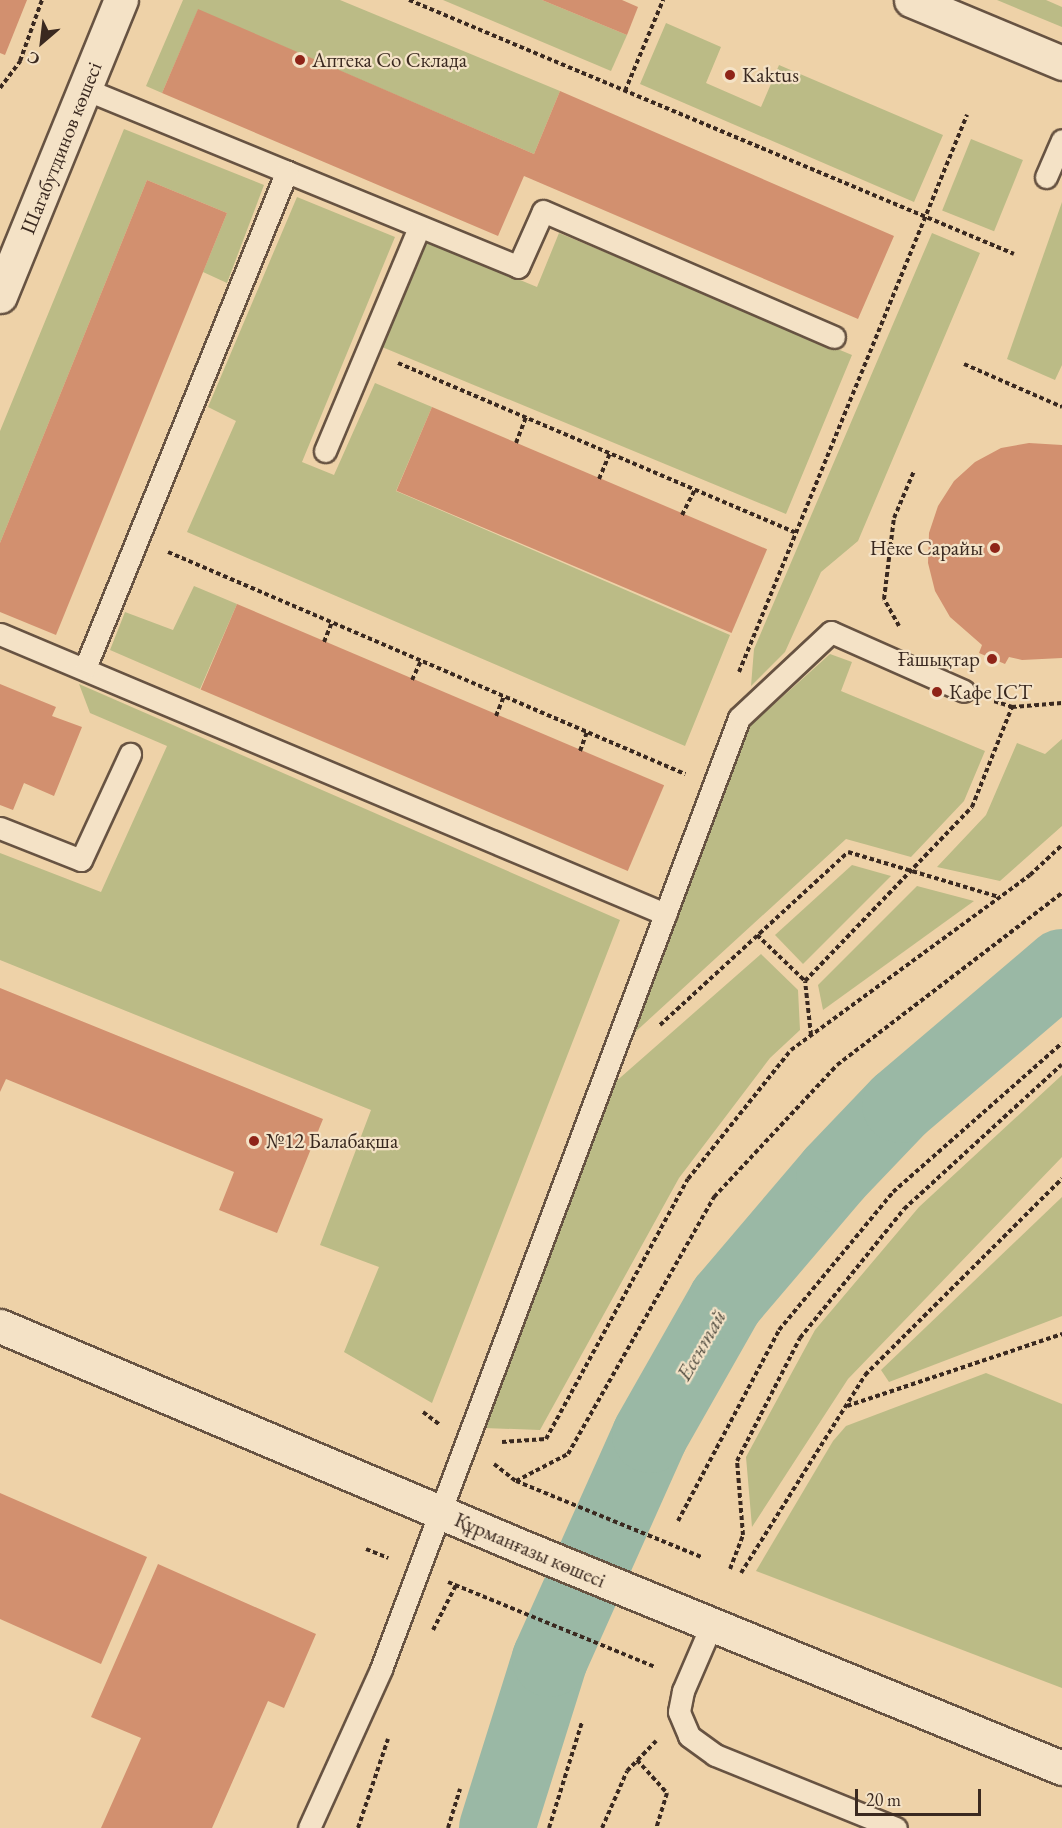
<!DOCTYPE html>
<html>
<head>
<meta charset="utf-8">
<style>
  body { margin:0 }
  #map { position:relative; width:1062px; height:1828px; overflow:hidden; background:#eed2a8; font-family:"EB Garamond",serif }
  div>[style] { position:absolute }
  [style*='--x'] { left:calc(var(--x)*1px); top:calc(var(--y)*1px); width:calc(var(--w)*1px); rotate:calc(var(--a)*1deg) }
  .green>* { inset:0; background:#bbbb86; transform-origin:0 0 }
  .river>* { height:76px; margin:-38px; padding:0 38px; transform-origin:38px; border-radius:38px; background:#9ab8a5 }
  .building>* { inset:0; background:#d2906f; transform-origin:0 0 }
  .path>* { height:4px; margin-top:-2px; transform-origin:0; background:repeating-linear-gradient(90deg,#3a2920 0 4.5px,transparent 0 7.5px) }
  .roads { filter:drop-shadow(2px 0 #675342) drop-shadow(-2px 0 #675342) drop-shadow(0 2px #675342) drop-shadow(0 -2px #675342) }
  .lane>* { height:21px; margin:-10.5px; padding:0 10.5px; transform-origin:10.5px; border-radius:10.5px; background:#f4e2c6 }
  .street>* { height:33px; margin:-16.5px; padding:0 16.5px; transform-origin:16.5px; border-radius:16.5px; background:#f4e2c6 }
  .secondary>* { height:33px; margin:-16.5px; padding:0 16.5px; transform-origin:16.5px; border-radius:16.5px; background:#f4e2c6 }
  .dots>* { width:16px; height:16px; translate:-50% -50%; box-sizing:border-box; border:3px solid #f4e2c6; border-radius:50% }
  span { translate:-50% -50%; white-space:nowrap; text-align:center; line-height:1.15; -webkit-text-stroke:4.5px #f4e2c6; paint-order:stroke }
  .poi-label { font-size:21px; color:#3a2920 }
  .left { translate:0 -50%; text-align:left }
  .right { translate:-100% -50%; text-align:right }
  .street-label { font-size:21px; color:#3a2920 }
  .water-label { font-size:22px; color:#524d41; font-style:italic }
  .north { position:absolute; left:12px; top:12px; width:60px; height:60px; -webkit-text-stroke:4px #f4e2c6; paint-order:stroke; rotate:208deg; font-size:16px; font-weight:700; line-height:24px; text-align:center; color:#3a2920 }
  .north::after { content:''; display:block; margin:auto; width:21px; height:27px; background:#3a2920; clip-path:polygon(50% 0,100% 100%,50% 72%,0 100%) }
  .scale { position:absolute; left:855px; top:1789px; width:126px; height:27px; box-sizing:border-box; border:3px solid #3a2920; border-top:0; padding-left:8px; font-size:18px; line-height:21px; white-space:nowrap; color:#3a2920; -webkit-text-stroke:4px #f4e2c6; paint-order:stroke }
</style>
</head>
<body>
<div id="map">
  <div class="green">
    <div style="clip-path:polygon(183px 0,340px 0,560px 91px,534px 154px,198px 10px,162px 93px,146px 86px)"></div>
    <div style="clip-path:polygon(443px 0,542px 0,627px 35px,611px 71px)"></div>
    <div style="clip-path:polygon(997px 0,1046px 0,1062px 7px,1062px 27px)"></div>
    <div style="clip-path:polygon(666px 23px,721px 47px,706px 83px,761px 107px,779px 65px,943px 135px,914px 202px,640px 84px)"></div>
    <div style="clip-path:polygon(124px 129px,264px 185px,227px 283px,203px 272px,227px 213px,147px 180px,0 543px,0 431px)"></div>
    <div style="left:971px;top:139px;width:56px;height:77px;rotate:22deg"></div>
    <div style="clip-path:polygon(297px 197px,395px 237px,302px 462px,334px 475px,375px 383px,432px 407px,396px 491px,730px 635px,685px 746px,187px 532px,236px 421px,208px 407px)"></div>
    <div style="clip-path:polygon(1062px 202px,1062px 365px,1055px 380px,1007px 359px)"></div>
    <div style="clip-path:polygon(559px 233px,852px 355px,786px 514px,382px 347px,426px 241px,537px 287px)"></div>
    <div style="clip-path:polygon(932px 233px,980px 253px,858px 541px,821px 572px,785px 652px,751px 686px,754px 649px)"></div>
    <div style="clip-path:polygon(194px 586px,237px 604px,200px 689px,110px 650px,125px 612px,173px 630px)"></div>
    <div style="clip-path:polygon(830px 654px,852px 662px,841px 691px,985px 751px,964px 801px,911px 857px,846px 839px,632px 1035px,749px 727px)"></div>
    <div style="clip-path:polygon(79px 684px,620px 920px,432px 1403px,344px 1352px,379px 1267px,320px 1245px,371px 1110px,0 960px,0 853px,101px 892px,167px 746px,90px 713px)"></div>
    <div style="clip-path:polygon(1062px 739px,1062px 826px,1000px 881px,937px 867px,986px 815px,1017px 743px,1045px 754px)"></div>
    <div style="clip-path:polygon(852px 865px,891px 876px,803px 964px,775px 935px)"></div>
    <div style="clip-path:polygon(917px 886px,974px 901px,823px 1010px,818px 985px)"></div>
    <div style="clip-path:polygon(761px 954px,798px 990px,800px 1030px,770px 1058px,679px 1178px,540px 1430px,484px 1428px,613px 1084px)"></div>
    <div style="clip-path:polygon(1062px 1075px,1062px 1157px,848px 1379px,752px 1527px,746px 1457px,815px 1330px,919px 1207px)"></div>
    <div style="clip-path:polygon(1062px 1197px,1062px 1316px,889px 1382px,881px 1370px)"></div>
    <div style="clip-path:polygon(986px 1373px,1062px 1404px,1062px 1688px,756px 1571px,833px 1441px,846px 1426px)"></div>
  </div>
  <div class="river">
    <div style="--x:497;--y:1828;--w:177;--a:-72.6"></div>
    <div style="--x:550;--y:1659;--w:245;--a:-65.9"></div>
    <div style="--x:650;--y:1435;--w:154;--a:-60.4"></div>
    <div style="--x:726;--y:1301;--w:167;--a:-49.6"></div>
    <div style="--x:834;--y:1174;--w:95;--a:-46.3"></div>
    <div style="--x:900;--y:1105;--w:213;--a:-40.4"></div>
  </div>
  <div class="building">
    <div style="clip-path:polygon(0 0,27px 0,5px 55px,0 53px)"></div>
    <div style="clip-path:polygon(542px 0,622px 0,638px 7px,627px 35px)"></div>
    <div style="clip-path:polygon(198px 9px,534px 154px,560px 91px,894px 236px,858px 319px,524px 176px,498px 236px,162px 93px)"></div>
    <div style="clip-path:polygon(147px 180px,227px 213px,56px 635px,0 612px,0 543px)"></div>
    <div style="left:432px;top:407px;width:364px;height:91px;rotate:23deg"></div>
    <div style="clip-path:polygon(1029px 443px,1062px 445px,1062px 658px,1022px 660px,1009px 657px,1005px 664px,979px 653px,982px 645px,950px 617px,935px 591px,928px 563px,929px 533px,938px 506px,954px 481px,975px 462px,1001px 448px)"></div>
    <div style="left:237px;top:604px;width:464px;height:93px;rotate:23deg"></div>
    <div style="clip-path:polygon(0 684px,56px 707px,52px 716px,82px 727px,54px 796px,24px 783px,13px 810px,0 805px)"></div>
    <div style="clip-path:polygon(0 988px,323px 1119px,277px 1233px,219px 1210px,234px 1172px,6px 1079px,0 1092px)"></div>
    <div style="clip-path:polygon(0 1493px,147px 1557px,101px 1664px,0 1619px)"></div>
    <div style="clip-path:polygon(158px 1564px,316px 1634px,284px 1708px,268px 1701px,212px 1828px,101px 1828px,141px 1738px,91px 1717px)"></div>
  </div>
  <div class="path">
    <div style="--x:409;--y:0;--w:656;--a:22.77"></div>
    <div style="--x:0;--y:88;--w:34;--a:-53"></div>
    <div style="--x:20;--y:61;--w:65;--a:-70.2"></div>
    <div style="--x:625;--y:91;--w:99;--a:-67.3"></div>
    <div style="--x:398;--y:363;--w:431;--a:23.1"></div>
    <div style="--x:964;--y:364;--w:107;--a:23.7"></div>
    <div style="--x:516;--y:443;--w:28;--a:-69"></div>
    <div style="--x:599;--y:479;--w:28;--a:-67"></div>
    <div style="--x:682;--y:515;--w:29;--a:-63"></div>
    <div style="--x:168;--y:552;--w:563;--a:23.24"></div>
    <div style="--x:899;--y:626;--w:31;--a:-119"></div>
    <div style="--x:884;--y:599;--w:82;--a:-83"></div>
    <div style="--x:894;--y:518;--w:51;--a:-66.9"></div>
    <div style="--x:324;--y:642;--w:22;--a:-68"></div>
    <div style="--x:739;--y:672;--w:602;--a:-67.74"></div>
    <div style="--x:412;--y:680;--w:21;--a:-65"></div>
    <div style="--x:994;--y:701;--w:19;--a:18"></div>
    <div style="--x:1012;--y:707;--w:50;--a:-4.6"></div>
    <div style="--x:496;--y:716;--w:22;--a:-68"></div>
    <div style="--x:580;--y:751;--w:20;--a:-70"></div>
    <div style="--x:757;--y:935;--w:66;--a:43.8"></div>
    <div style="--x:660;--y:1025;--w:255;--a:-42.6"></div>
    <div style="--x:848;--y:852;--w:158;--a:16.6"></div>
    <div style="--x:811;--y:1035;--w:54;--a:-96.3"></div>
    <div style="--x:805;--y:981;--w:241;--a:-46.2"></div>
    <div style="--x:972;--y:807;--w:108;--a:-68.2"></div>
    <div style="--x:847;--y:1406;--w:227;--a:-18.5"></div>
    <div style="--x:423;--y:1412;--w:20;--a:37"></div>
    <div style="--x:502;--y:1442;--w:44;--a:-3.9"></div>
    <div style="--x:546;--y:1439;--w:296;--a:-61.4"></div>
    <div style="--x:688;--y:1179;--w:165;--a:-51.4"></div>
    <div style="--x:791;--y:1050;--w:296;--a:-36.2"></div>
    <div style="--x:1030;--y:875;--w:44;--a:-43.2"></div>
    <div style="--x:494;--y:1464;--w:28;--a:38"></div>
    <div style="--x:516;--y:1481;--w:59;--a:-27.4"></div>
    <div style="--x:568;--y:1454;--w:296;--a:-60.4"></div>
    <div style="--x:714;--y:1197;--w:180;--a:-47"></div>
    <div style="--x:837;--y:1065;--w:283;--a:-37.4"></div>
    <div style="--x:516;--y:1481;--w:200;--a:22.3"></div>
    <div style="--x:678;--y:1521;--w:216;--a:-62.1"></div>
    <div style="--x:779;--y:1330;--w:179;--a:-50.4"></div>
    <div style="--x:893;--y:1192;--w:225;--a:-41.4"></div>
    <div style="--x:366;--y:1549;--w:24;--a:22"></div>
    <div style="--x:730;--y:1569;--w:36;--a:-69"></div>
    <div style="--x:743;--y:1535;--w:74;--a:-94.6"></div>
    <div style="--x:737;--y:1461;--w:138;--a:-62.9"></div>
    <div style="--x:800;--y:1338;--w:166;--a:-51.1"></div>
    <div style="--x:904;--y:1209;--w:214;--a:-42.5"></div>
    <div style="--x:741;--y:1573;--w:234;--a:-57.9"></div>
    <div style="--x:865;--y:1375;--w:278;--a:-44.9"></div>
    <div style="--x:448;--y:1582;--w:224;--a:22.3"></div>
    <div style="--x:433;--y:1630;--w:51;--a:-62.9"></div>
    <div style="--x:637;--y:1760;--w:45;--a:47.7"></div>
    <div style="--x:667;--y:1793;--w:37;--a:107"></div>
    <div style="--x:358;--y:1828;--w:94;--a:-71.4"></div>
    <div style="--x:448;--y:1828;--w:41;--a:-72.9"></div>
    <div style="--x:549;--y:1828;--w:111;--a:-72.7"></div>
    <div style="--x:602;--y:1828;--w:62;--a:-66.3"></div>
    <div style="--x:627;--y:1771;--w:42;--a:-46"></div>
  </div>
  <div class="roads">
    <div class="lane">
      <div style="--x:85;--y:89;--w:468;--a:22.3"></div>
      <div style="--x:518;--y:267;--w:61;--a:-65.9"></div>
      <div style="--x:543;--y:211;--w:317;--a:23.4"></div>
      <div style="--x:1046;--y:177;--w:40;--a:-66.6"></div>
      <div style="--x:325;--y:451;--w:243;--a:-67.2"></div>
      <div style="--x:0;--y:634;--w:722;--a:22.83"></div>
      <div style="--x:85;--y:668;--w:536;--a:-67.88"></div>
      <div style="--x:0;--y:828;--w:87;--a:21.6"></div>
      <div style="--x:81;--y:860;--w:117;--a:-65.2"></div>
      <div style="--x:711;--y:1626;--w:71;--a:113.3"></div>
      <div style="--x:683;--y:1691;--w:21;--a:101"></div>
      <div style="--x:679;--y:1712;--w:26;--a:67"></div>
      <div style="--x:689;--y:1736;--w:32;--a:36"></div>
      <div style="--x:715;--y:1755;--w:195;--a:22"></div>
      <div style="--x:309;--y:1828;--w:175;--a:-65.6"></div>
      <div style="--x:381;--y:1669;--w:1016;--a:-69.37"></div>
      <div style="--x:739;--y:718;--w:126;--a:-43.1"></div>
      <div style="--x:831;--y:632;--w:145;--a:23.9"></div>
    </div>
    <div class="street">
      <div style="--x:0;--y:296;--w:320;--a:-67.8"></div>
    </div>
    <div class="secondary">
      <div style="--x:911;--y:0;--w:164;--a:22.6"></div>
      <div style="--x:0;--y:1326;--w:565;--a:22.93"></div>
      <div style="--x:520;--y:1546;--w:586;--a:22.27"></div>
    </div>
  </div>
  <div class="dots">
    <div style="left:300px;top:60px;background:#8f2418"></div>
    <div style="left:730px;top:75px;background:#8f2418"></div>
    <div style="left:995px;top:548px;background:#8f2418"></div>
    <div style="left:992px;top:659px;background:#8f2418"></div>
    <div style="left:937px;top:692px;background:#8f2418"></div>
    <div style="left:254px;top:1141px;background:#8f2418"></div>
  </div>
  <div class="poi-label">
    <span class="left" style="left:312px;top:60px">Аптека Со Склада</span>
    <span class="left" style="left:742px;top:75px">Kaktus</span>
    <span class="right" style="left:983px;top:548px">Неке Сарайы</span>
    <span class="right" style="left:980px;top:659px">Ғашықтар</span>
    <span class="left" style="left:949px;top:692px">Кафе ICT</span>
    <span class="left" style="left:266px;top:1141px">№12 Балабақша</span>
  </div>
  <div class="street-label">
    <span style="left:61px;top:148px;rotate:-68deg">Шагабутдинов көшесі</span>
    <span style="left:530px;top:1550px;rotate:23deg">Құрманғазы көшесі</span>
  </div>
  <div class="water-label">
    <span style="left:701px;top:1345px;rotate:-60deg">Есентай</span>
  </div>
  <div class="north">С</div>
  <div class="scale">20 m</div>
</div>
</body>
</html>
